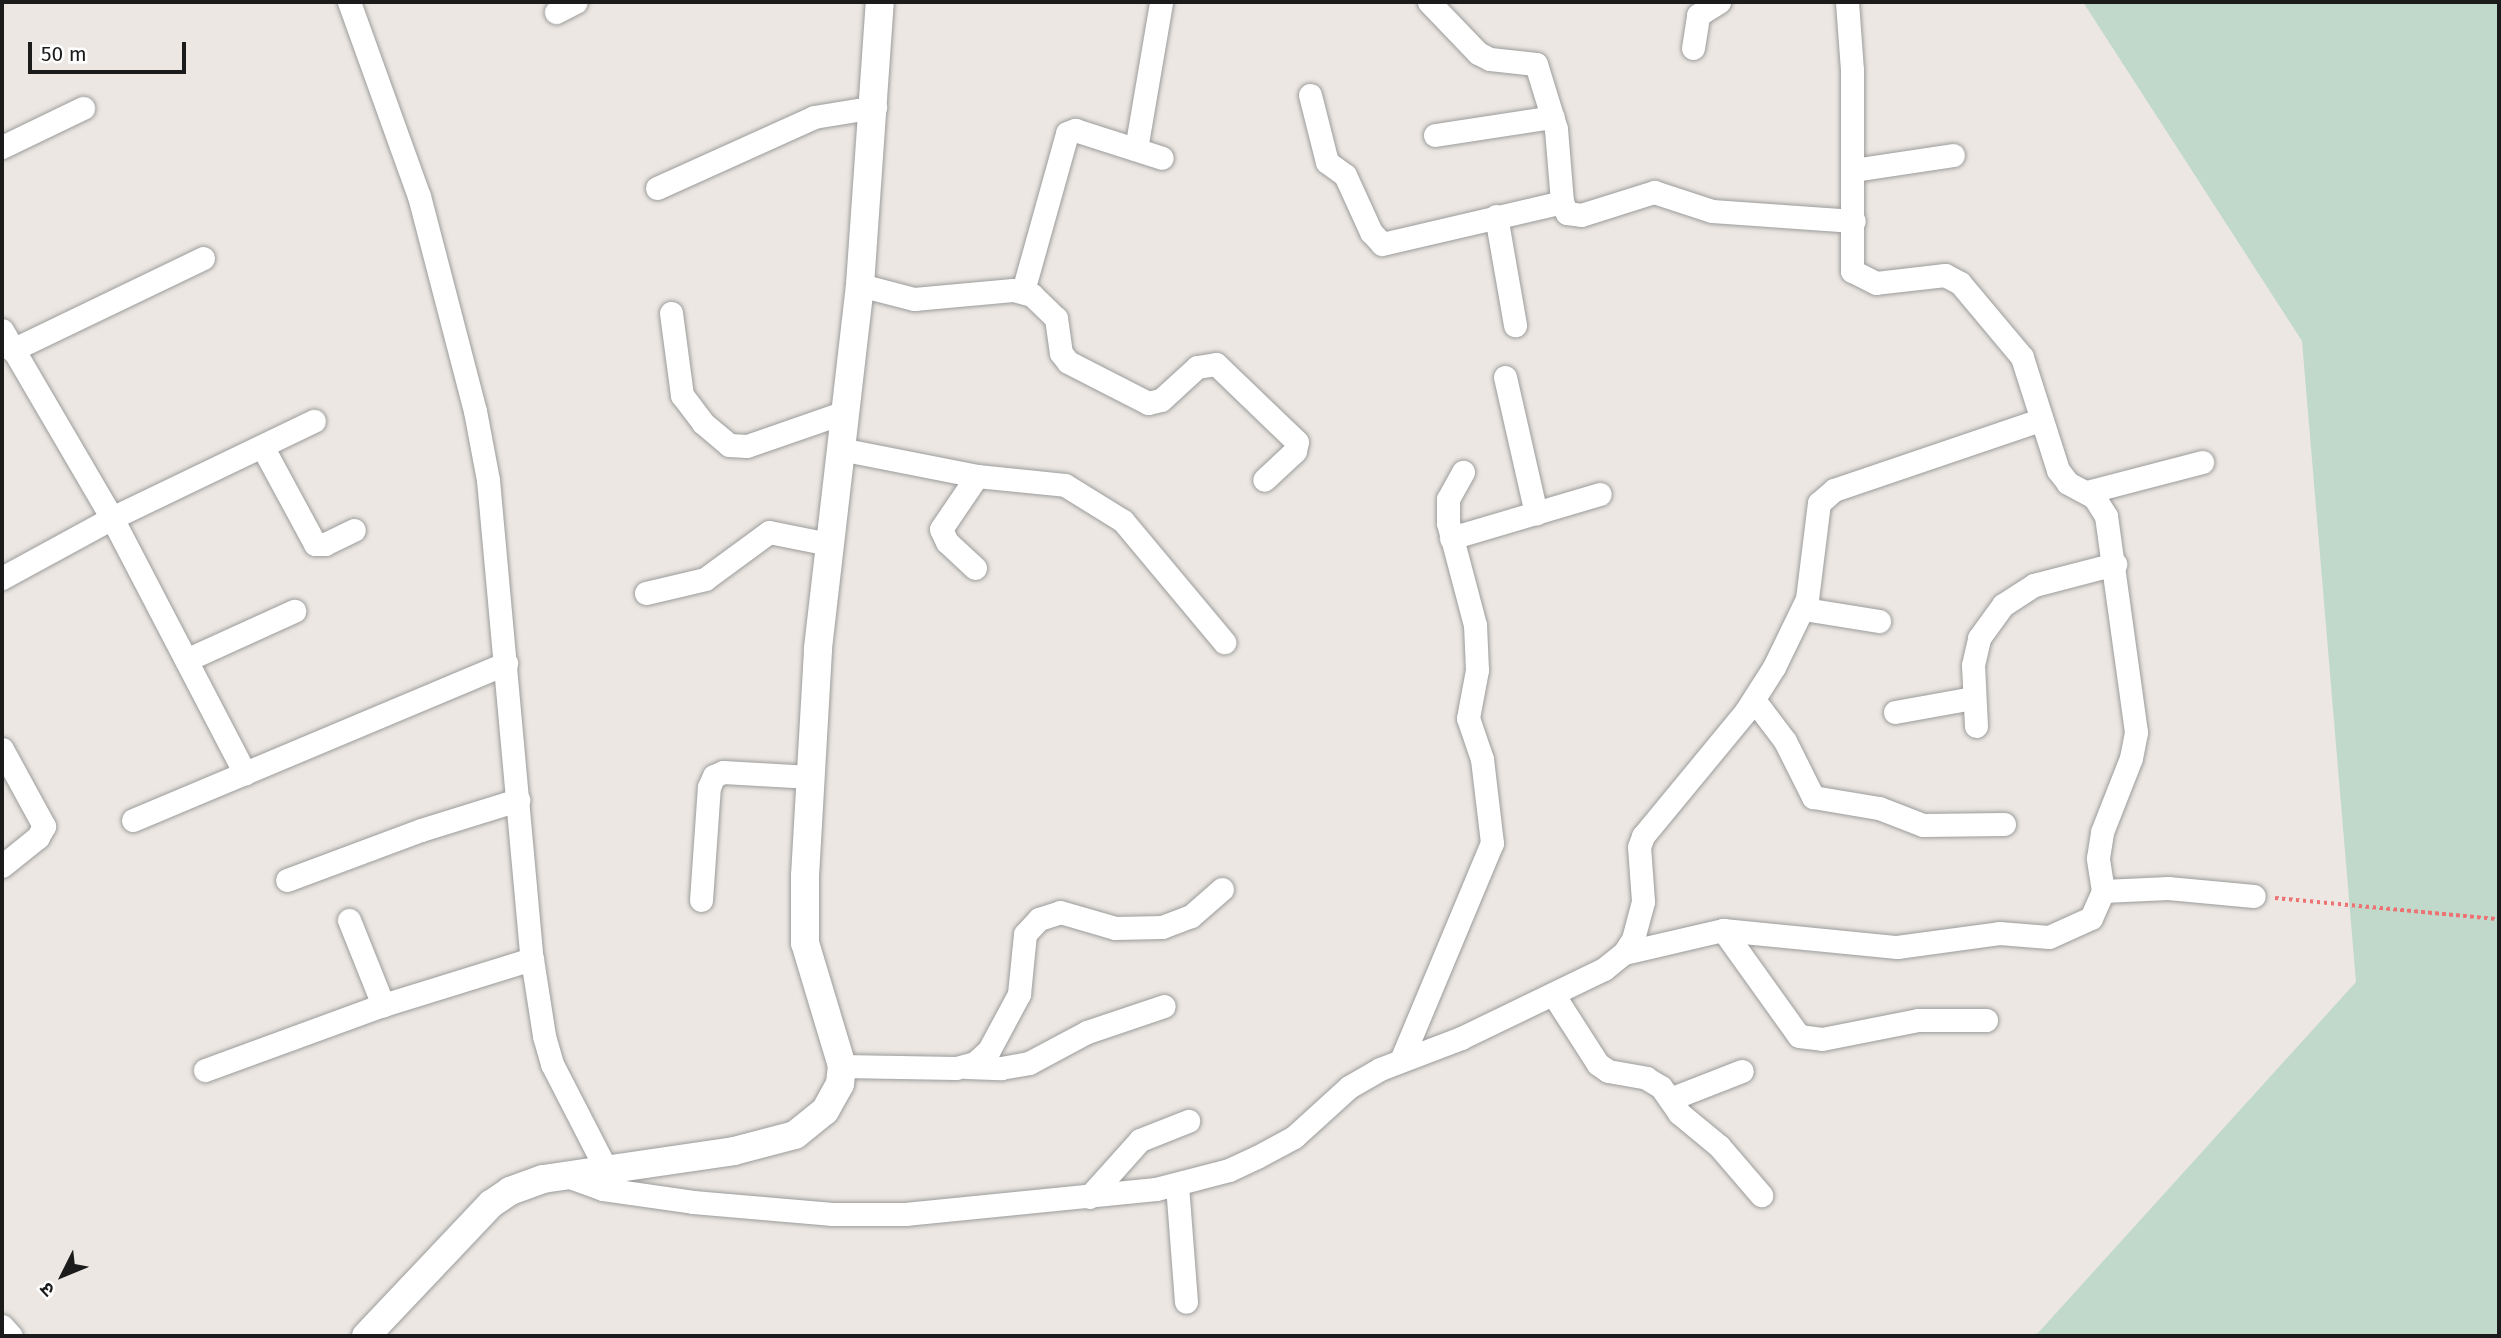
<!DOCTYPE html>
<meta charset="utf-8">
<style>
body{margin:0}
#map{position:relative;width:2501px;height:1338px;overflow:hidden;background:#ece7e2;font-family:"Fira Sans","Noto Sans Devanagari",sans-serif}
div>[style]{position:absolute}
.wetland>*{inset:0;background:#c0d9ca}
.path>*{height:3.5px;margin-top:-1.75px;transform-origin:0;background:repeating-linear-gradient(90deg,#ec7274 0 3.5px,transparent 0 7px)}
.roads{filter:drop-shadow(0 0 2px #9c9c9c) drop-shadow(0 0 2px #9c9c9c)}
.minor>*{height:23px;margin:-11.5px;padding:0 11.5px;transform-origin:11.5px;border-radius:11.5px;background:#fff}
.tertiary>*{height:28px;margin:-14px;padding:0 14px;transform-origin:14px;border-radius:14px;background:#fff}
span{translate:-50% -50%;white-space:nowrap;text-align:center;line-height:1.15;-webkit-text-stroke:5px #fff;paint-order:stroke}
.frame{position:absolute;inset:0;border:4px solid #1b1b1b;pointer-events:none}
.north{position:absolute;left:28px;top:1240px;width:70px;height:70px;-webkit-text-stroke:5px #fff;paint-order:stroke;rotate:227deg;font-size:19px;font-weight:700;line-height:28px;text-align:center;color:#1b1b1b}
.north::after{content:'';display:block;margin:auto;width:24px;height:32px;background:#1b1b1b;clip-path:polygon(50% 0,100% 100%,50% 72%,0 100%)}
.scale{position:absolute;left:28px;top:42px;width:158px;height:32px;box-sizing:border-box;border:4px solid #1b1b1b;border-top:0;padding-left:9px;font-size:21px;line-height:24px;white-space:nowrap;color:#1b1b1b;-webkit-text-stroke:5px #fff;paint-order:stroke}
</style>
<div id="map">
<div class="wetland">
<div style="clip-path:polygon(2083px 2px,2499px 2px,2499px 1336px,2029px 1336px,2038px 1333px,2356px 982px,2302px 341px)"></div>
</div>
<div class="path">
<div style="left:2275px;top:898px;width:225px;rotate:5.4deg"></div>
</div>
<div class="roads">
<div class="minor">
<div style="left:349px;top:2px;width:206px;rotate:70.2deg"></div>
<div style="left:419px;top:196px;width:222px;rotate:75.4deg"></div>
<div style="left:475px;top:411px;width:70px;rotate:79.3deg"></div>
<div style="left:488px;top:480px;width:481px;rotate:84.8deg"></div>
<div style="left:532px;top:959px;width:78px;rotate:81.1deg"></div>
<div style="left:544px;top:1036px;width:29px;rotate:74deg"></div>
<div style="left:552px;top:1064px;width:118px;rotate:62.8deg"></div>
<div style="left:1429px;top:2px;width:71px;rotate:46.1deg"></div>
<div style="left:1478px;top:53px;width:13px;rotate:27deg"></div>
<div style="left:1490px;top:59px;width:46px;rotate:6.2deg"></div>
<div style="left:1536px;top:64px;width:68px;rotate:72.9deg"></div>
<div style="left:1556px;top:129px;width:73px;rotate:85.3deg"></div>
<div style="left:1562px;top:202px;width:12px;rotate:66deg"></div>
<div style="left:1567px;top:213px;width:14px;rotate:8deg"></div>
<div style="left:1581px;top:215px;width:77px;rotate:-17.5deg"></div>
<div style="left:1654px;top:192px;width:61px;rotate:18.1deg"></div>
<div style="left:1712px;top:211px;width:142px;rotate:4deg"></div>
<div style="left:556px;top:12px;width:22px;rotate:-27deg"></div>
<div style="left:1693px;top:48px;width:33px;rotate:-81deg"></div>
<div style="left:1698px;top:15px;width:25px;rotate:-32deg"></div>
<div style="left:1310px;top:95px;width:69px;rotate:75.8deg"></div>
<div style="left:1327px;top:162px;width:22px;rotate:36deg"></div>
<div style="left:1345px;top:175px;width:63px;rotate:65.5deg"></div>
<div style="left:1371px;top:232px;width:16px;rotate:47deg"></div>
<div style="left:1382px;top:244px;width:185px;rotate:-13.1deg"></div>
<div style="left:1435px;top:135px;width:119px;rotate:-8.7deg"></div>
<div style="left:2px;top:147px;width:90px;rotate:-25.7deg"></div>
<div style="left:1136px;top:149px;width:149px;rotate:-80.3deg"></div>
<div style="left:1854px;top:170px;width:100px;rotate:-8.6deg"></div>
<div style="left:657px;top:188px;width:172px;rotate:-24.3deg"></div>
<div style="left:814px;top:117px;width:62px;rotate:-9.3deg"></div>
<div style="left:1496px;top:216px;width:111px;rotate:80.1deg"></div>
<div style="left:860px;top:285px;width:56px;rotate:14.5deg"></div>
<div style="left:914px;top:299px;width:99px;rotate:-5.2deg"></div>
<div style="left:1013px;top:290px;width:20px;rotate:15deg"></div>
<div style="left:1032px;top:295px;width:33px;rotate:44deg"></div>
<div style="left:1056px;top:318px;width:35px;rotate:82deg"></div>
<div style="left:1061px;top:353px;width:11px;rotate:52deg"></div>
<div style="left:1068px;top:362px;width:90px;rotate:27.1deg"></div>
<div style="left:1148px;top:403px;width:13px;rotate:-13deg"></div>
<div style="left:1161px;top:400px;width:49px;rotate:-42.5deg"></div>
<div style="left:1197px;top:367px;width:19px;rotate:-9deg"></div>
<div style="left:1216px;top:364px;width:112px;rotate:43.9deg"></div>
<div style="left:1297px;top:442px;width:9px;rotate:103deg"></div>
<div style="left:1295px;top:451px;width:42px;rotate:136.9deg"></div>
<div style="left:1023px;top:291px;width:164px;rotate:-74.4deg"></div>
<div style="left:1067px;top:133px;width:9px;rotate:-21deg"></div>
<div style="left:1075px;top:130px;width:91px;rotate:17.8deg"></div>
<div style="left:671px;top:313px;width:83px;rotate:82.4deg"></div>
<div style="left:682px;top:395px;width:35px;rotate:53deg"></div>
<div style="left:703px;top:423px;width:34px;rotate:40deg"></div>
<div style="left:729px;top:445px;width:18px;rotate:3deg"></div>
<div style="left:747px;top:446px;width:104px;rotate:-19.1deg"></div>
<div style="left:2px;top:330px;width:218px;rotate:59.7deg"></div>
<div style="left:112px;top:518px;width:288px;rotate:62.5deg"></div>
<div style="left:12px;top:350px;width:212px;rotate:-25.7deg"></div>
<div style="left:1505px;top:377px;width:140px;rotate:77.2deg"></div>
<div style="left:262px;top:446px;width:111px;rotate:61.6deg"></div>
<div style="left:315px;top:544px;width:10px"></div>
<div style="left:325px;top:544px;width:32px;rotate:-26deg"></div>
<div style="left:840px;top:449px;width:140px;rotate:11.1deg"></div>
<div style="left:977px;top:476px;width:88px;rotate:5.8deg"></div>
<div style="left:1065px;top:485px;width:68px;rotate:31.8deg"></div>
<div style="left:1123px;top:521px;width:158px;rotate:50.1deg"></div>
<div style="left:2087px;top:492px;width:119px;rotate:-14.6deg"></div>
<div style="left:1451px;top:538px;width:155px;rotate:-16.5deg"></div>
<div style="left:975px;top:568px;width:38px;rotate:-137deg"></div>
<div style="left:947px;top:542px;width:14px;rotate:-115deg"></div>
<div style="left:941px;top:529px;width:64px;rotate:-55.8deg"></div>
<div style="left:2px;top:578px;width:125px;rotate:-28.6deg"></div>
<div style="left:112px;top:518px;width:224px;rotate:-25.7deg"></div>
<div style="left:646px;top:593px;width:61px;rotate:-13.3deg"></div>
<div style="left:705px;top:579px;width:79px;rotate:-36.3deg"></div>
<div style="left:769px;top:532px;width:61px;rotate:11.3deg"></div>
<div style="left:1804px;top:609px;width:76px;rotate:9.1deg"></div>
<div style="left:186px;top:660px;width:119px;rotate:-24.4deg"></div>
<div style="left:1754px;top:700px;width:51px;rotate:52.9deg"></div>
<div style="left:1785px;top:741px;width:63px;rotate:63.4deg"></div>
<div style="left:1813px;top:797px;width:67px;rotate:9.5deg"></div>
<div style="left:1879px;top:808px;width:47px;rotate:21.1deg"></div>
<div style="left:1923px;top:825px;width:81px;rotate:-0.7deg"></div>
<div style="left:1895px;top:712px;width:79px;rotate:-10.2deg"></div>
<div style="left:1976px;top:726px;width:61px;rotate:-92.8deg"></div>
<div style="left:1973px;top:665px;width:28px;rotate:-77deg"></div>
<div style="left:1979px;top:638px;width:41px;rotate:-54deg"></div>
<div style="left:2003px;top:605px;width:37px;rotate:-33deg"></div>
<div style="left:2034px;top:585px;width:84px;rotate:-14.5deg"></div>
<div style="left:2px;top:749px;width:88px;rotate:61.4deg"></div>
<div style="left:44px;top:826px;width:13px;rotate:119deg"></div>
<div style="left:38px;top:837px;width:46px;rotate:141.1deg"></div>
<div style="left:133px;top:820px;width:405px;rotate:-22.8deg"></div>
<div style="left:287px;top:880px;width:143px;rotate:-20.5deg"></div>
<div style="left:421px;top:830px;width:102px;rotate:-17.2deg"></div>
<div style="left:2103px;top:891px;width:65px;rotate:-2.6deg"></div>
<div style="left:2168px;top:888px;width:86px;rotate:5.3deg"></div>
<div style="left:701px;top:900px;width:113px;rotate:-86deg"></div>
<div style="left:709px;top:787px;width:12px;rotate:-66deg"></div>
<div style="left:714px;top:776px;width:10px;rotate:-24deg"></div>
<div style="left:723px;top:772px;width:88px;rotate:3.3deg"></div>
<div style="left:349px;top:920px;width:92px;rotate:68.2deg"></div>
<div style="left:1723px;top:930px;width:130px;rotate:54.4deg"></div>
<div style="left:1799px;top:1036px;width:23px;rotate:7deg"></div>
<div style="left:1822px;top:1039px;width:98px;rotate:-11.2deg"></div>
<div style="left:1918px;top:1020px;width:68px"></div>
<div style="left:1624px;top:953px;width:102px;rotate:-13.1deg"></div>
<div style="left:1723px;top:930px;width:175px;rotate:5.6deg"></div>
<div style="left:1897px;top:947px;width:103px;rotate:-7.8deg"></div>
<div style="left:1999px;top:933px;width:50px;rotate:4.6deg"></div>
<div style="left:2049px;top:937px;width:46px;rotate:-24.3deg"></div>
<div style="left:2091px;top:918px;width:30px;rotate:-66deg"></div>
<div style="left:2103px;top:891px;width:33px;rotate:-99deg"></div>
<div style="left:2098px;top:858px;width:26px;rotate:-81deg"></div>
<div style="left:2102px;top:832px;width:79px;rotate:-68.6deg"></div>
<div style="left:2131px;top:758px;width:26px;rotate:-79deg"></div>
<div style="left:2136px;top:732px;width:218px;rotate:-97.9deg"></div>
<div style="left:2106px;top:516px;width:22px;rotate:-122deg"></div>
<div style="left:2094px;top:497px;width:30px;rotate:-152deg"></div>
<div style="left:2068px;top:483px;width:16px;rotate:-128deg"></div>
<div style="left:2058px;top:470px;width:119px;rotate:-107.7deg"></div>
<div style="left:2022px;top:357px;width:97px;rotate:-130deg"></div>
<div style="left:1960px;top:283px;width:17px;rotate:-152deg"></div>
<div style="left:1945px;top:275px;width:69px;rotate:173.4deg"></div>
<div style="left:1876px;top:283px;width:27px;rotate:-153deg"></div>
<div style="left:1852px;top:271px;width:201px;rotate:-90deg"></div>
<div style="left:1852px;top:70px;width:68px;rotate:-94.2deg"></div>
<div style="left:1553px;top:994px;width:83px;rotate:57.3deg"></div>
<div style="left:1598px;top:1064px;width:12px;rotate:35deg"></div>
<div style="left:1608px;top:1071px;width:39px;rotate:10deg"></div>
<div style="left:1646px;top:1078px;width:17px;rotate:31deg"></div>
<div style="left:1661px;top:1087px;width:32px;rotate:55deg"></div>
<div style="left:1679px;top:1113px;width:52px;rotate:39.5deg"></div>
<div style="left:1719px;top:1146px;width:65px;rotate:49.4deg"></div>
<div style="left:1402px;top:1058px;width:233px;rotate:-67.3deg"></div>
<div style="left:1492px;top:843px;width:85px;rotate:-96.8deg"></div>
<div style="left:1482px;top:759px;width:43px;rotate:-108.9deg"></div>
<div style="left:1468px;top:718px;width:49px;rotate:-79.4deg"></div>
<div style="left:1477px;top:670px;width:45px;rotate:-92.5deg"></div>
<div style="left:1475px;top:625px;width:106px;rotate:-104.8deg"></div>
<div style="left:1448px;top:523px;width:24px;rotate:-90deg"></div>
<div style="left:1448px;top:499px;width:31px;rotate:-61deg"></div>
<div style="left:842px;top:1066px;width:114px;rotate:1deg"></div>
<div style="left:956px;top:1068px;width:20px;rotate:-15deg"></div>
<div style="left:975px;top:1063px;width:19px;rotate:-43deg"></div>
<div style="left:989px;top:1050px;width:64px;rotate:-61.8deg"></div>
<div style="left:1019px;top:994px;width:60px;rotate:-84.3deg"></div>
<div style="left:1025px;top:934px;width:21px;rotate:-47deg"></div>
<div style="left:1039px;top:919px;width:22px;rotate:-18deg"></div>
<div style="left:1060px;top:912px;width:57px;rotate:16.2deg"></div>
<div style="left:1115px;top:928px;width:47px;rotate:-1.2deg"></div>
<div style="left:1162px;top:927px;width:31px;rotate:-21deg"></div>
<div style="left:1191px;top:916px;width:41px;rotate:-41.1deg"></div>
<div style="left:966px;top:1067px;width:35px;rotate:2deg"></div>
<div style="left:1001px;top:1068px;width:28px;rotate:-10deg"></div>
<div style="left:1029px;top:1063px;width:66px;rotate:-28.1deg"></div>
<div style="left:1087px;top:1032px;width:81px;rotate:-18.7deg"></div>
<div style="left:205px;top:1070px;width:189px;rotate:-20.1deg"></div>
<div style="left:383px;top:1005px;width:156px;rotate:-17.2deg"></div>
<div style="left:1670px;top:1099px;width:77px;rotate:-21.3deg"></div>
<div style="left:567px;top:1176px;width:38px;rotate:20deg"></div>
<div style="left:603px;top:1189px;width:91px;rotate:8.2deg"></div>
<div style="left:693px;top:1202px;width:140px;rotate:4.9deg"></div>
<div style="left:832px;top:1214px;width:73px"></div>
<div style="left:905px;top:1214px;width:252px;rotate:-5.7deg"></div>
<div style="left:1156px;top:1189px;width:75px;rotate:-14.6deg"></div>
<div style="left:1229px;top:1170px;width:31px;rotate:-25deg"></div>
<div style="left:1257px;top:1157px;width:42px;rotate:-28.4deg"></div>
<div style="left:1294px;top:1137px;width:74px;rotate:-42.3deg"></div>
<div style="left:1349px;top:1087px;width:36px;rotate:-30deg"></div>
<div style="left:1380px;top:1069px;width:87px;rotate:-20.9deg"></div>
<div style="left:1461px;top:1038px;width:159px;rotate:-25.8deg"></div>
<div style="left:1604px;top:969px;width:26px;rotate:-39deg"></div>
<div style="left:1624px;top:953px;width:17px;rotate:-57deg"></div>
<div style="left:1633px;top:939px;width:39px;rotate:-75deg"></div>
<div style="left:1643px;top:901px;width:54px;rotate:-94.2deg"></div>
<div style="left:1639px;top:847px;width:12px;rotate:-70deg"></div>
<div style="left:1643px;top:836px;width:162px;rotate:-50.5deg"></div>
<div style="left:1746px;top:711px;width:52px;rotate:-57.5deg"></div>
<div style="left:1774px;top:667px;width:76px;rotate:-64.1deg"></div>
<div style="left:1807px;top:599px;width:97px;rotate:-82.9deg"></div>
<div style="left:1819px;top:503px;width:20px;rotate:-41deg"></div>
<div style="left:1834px;top:490px;width:218px;rotate:-18.8deg"></div>
<div style="left:1177px;top:1185px;width:117px;rotate:85.6deg"></div>
<div style="left:1089px;top:1197px;width:76px;rotate:-48.2deg"></div>
<div style="left:1140px;top:1140px;width:52px;rotate:-21.6deg"></div>
<div style="left:2px;top:1326px;width:13px;rotate:48deg"></div>
</div>
<div class="tertiary">
<div style="left:366px;top:1336px;width:182px;rotate:-46.6deg"></div>
<div style="left:491px;top:1204px;width:23px;rotate:-34deg"></div>
<div style="left:510px;top:1191px;width:35px;rotate:-20deg"></div>
<div style="left:543px;top:1179px;width:193px;rotate:-8.3deg"></div>
<div style="left:734px;top:1151px;width:63px;rotate:-14.7deg"></div>
<div style="left:795px;top:1135px;width:38px;rotate:-39deg"></div>
<div style="left:825px;top:1111px;width:31px;rotate:-61deg"></div>
<div style="left:840px;top:1084px;width:18px;rotate:-84deg"></div>
<div style="left:842px;top:1066px;width:128px;rotate:-106.7deg"></div>
<div style="left:805px;top:943px;width:67px;rotate:-90deg"></div>
<div style="left:805px;top:876px;width:228px;rotate:-86.7deg"></div>
<div style="left:818px;top:648px;width:365px;rotate:-83.4deg"></div>
<div style="left:860px;top:285px;width:284px;rotate:-86deg"></div>
</div>
</div>
<div class="frame"></div>
<div class="north">उ</div>
<div class="scale">50 m</div>
</div>
